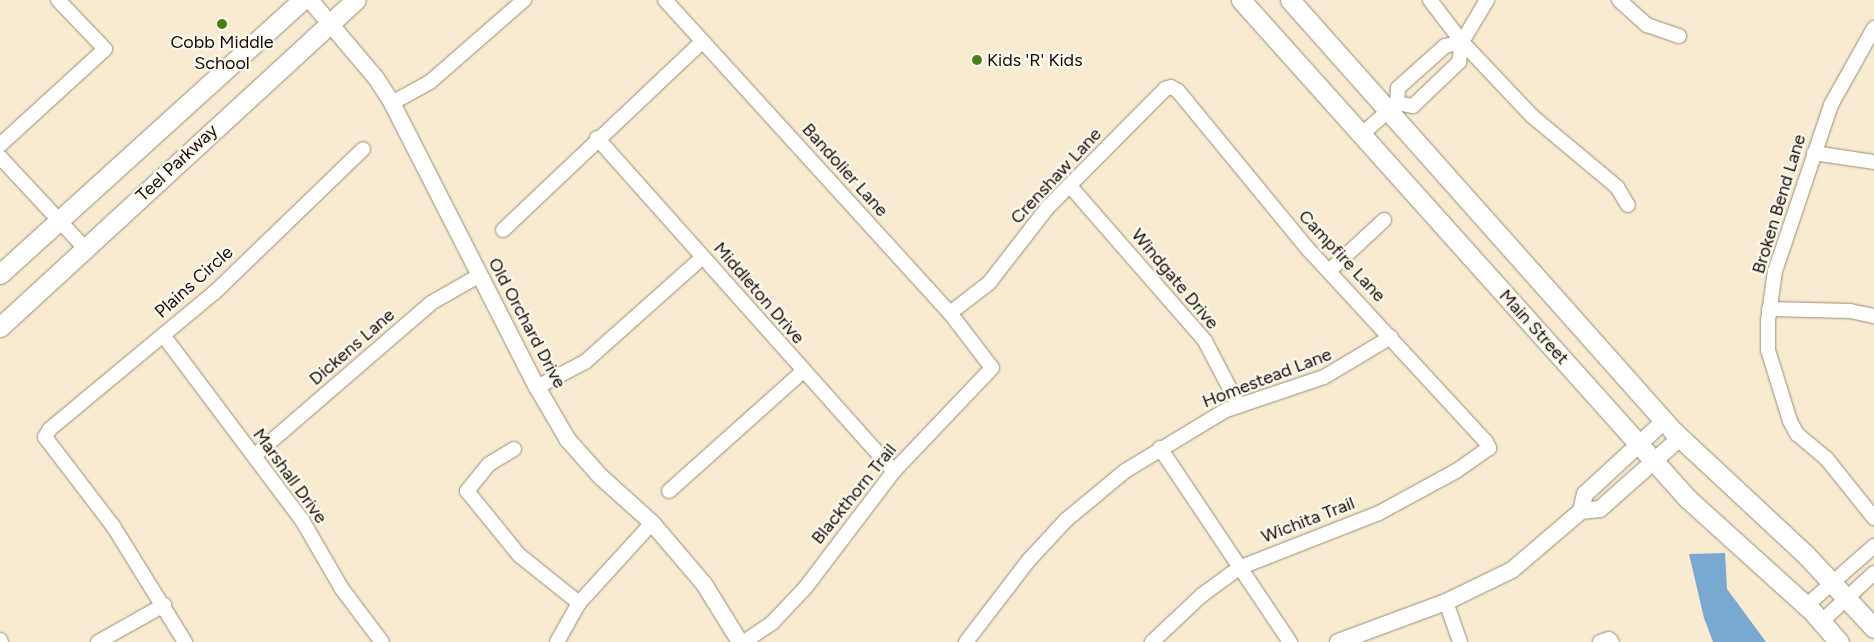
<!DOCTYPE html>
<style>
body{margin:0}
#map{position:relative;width:1874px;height:642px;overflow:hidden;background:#f8ebd1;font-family:Figtree,sans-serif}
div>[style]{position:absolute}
.water>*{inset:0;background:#79a9d0}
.roads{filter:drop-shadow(0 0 1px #998d76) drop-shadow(0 0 1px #998d76)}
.minor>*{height:14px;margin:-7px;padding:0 7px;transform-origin:7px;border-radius:7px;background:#fff}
.tertiary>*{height:16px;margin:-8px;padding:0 8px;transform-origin:8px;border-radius:8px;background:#fff}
.secondary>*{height:19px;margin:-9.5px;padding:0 9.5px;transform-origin:9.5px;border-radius:9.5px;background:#fff}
.dots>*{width:14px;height:14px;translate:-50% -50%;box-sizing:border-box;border:2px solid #fef9ef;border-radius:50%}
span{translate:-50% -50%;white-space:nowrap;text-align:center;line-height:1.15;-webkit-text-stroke:4.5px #fef9ef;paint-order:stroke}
.poi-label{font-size:18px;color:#110c05}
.left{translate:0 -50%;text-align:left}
.street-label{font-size:18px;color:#110c05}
</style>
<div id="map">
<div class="water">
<div style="clip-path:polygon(1725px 553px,1727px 589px,1766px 642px,1713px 642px,1704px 618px,1689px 554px)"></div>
</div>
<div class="roads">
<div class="minor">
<div style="left:665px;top:0;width:423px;rotate:47.7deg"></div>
<div style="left:950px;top:313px;width:69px;rotate:52.6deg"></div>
<div style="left:992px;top:368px;width:142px;rotate:133.6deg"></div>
<div style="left:894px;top:471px;width:146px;rotate:127.2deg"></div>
<div style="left:806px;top:587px;width:50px;rotate:133.4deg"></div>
<div style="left:772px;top:623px;width:34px;rotate:146deg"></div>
<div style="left:1430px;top:0;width:53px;rotate:52.7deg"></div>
<div style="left:1462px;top:42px;width:102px;rotate:46.6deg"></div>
<div style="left:1532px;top:116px;width:111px;rotate:39.9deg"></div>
<div style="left:1617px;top:187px;width:21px;rotate:59deg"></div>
<div style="left:1619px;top:0;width:38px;rotate:42deg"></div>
<div style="left:1647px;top:25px;width:34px;rotate:19deg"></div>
<div style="left:1874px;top:28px;width:88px;rotate:119.2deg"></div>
<div style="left:1831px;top:105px;width:175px;rotate:108.6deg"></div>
<div style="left:1775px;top:271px;width:50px;rotate:98deg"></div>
<div style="left:1768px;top:321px;width:29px;rotate:90deg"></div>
<div style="left:1768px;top:350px;width:74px;rotate:72.8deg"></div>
<div style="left:1790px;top:421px;width:15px;rotate:62deg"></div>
<div style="left:1797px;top:434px;width:38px;rotate:40deg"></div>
<div style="left:1826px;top:458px;width:77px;rotate:51.3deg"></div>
<div style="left:392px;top:103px;width:43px;rotate:-28.9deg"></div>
<div style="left:430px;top:82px;width:125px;rotate:-41.1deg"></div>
<div style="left:1397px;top:103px;width:16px;rotate:11deg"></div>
<div style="left:1413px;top:106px;width:64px;rotate:-43.7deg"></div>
<div style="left:1459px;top:62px;width:20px;rotate:-81deg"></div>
<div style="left:1462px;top:42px;width:49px;rotate:-59.2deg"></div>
<div style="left:1361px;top:135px;width:48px;rotate:-41.6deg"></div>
<div style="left:1397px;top:103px;width:15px;rotate:-86deg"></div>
<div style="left:1398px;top:88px;width:63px;rotate:-41.8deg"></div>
<div style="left:1445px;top:46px;width:17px;rotate:-13deg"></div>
<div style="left:597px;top:138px;width:446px;rotate:48.3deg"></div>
<div style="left:0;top:145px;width:142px;rotate:-42.4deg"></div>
<div style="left:105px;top:49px;width:68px;rotate:-133.8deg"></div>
<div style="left:1814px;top:153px;width:61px;rotate:8.5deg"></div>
<div style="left:0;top:157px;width:125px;rotate:47deg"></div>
<div style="left:1070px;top:186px;width:206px;rotate:48.9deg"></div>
<div style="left:1205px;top:341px;width:73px;rotate:62.4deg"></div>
<div style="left:503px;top:230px;width:274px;rotate:-43.4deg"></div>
<div style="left:1329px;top:271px;width:75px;rotate:-42.8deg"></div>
<div style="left:1769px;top:309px;width:81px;rotate:1.4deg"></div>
<div style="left:1850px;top:311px;width:25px;rotate:12deg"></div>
<div style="left:950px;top:313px;width:49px;rotate:-37.6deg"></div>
<div style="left:989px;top:283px;width:96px;rotate:-52.2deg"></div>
<div style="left:1048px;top:207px;width:166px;rotate:-45.2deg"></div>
<div style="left:1165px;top:89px;width:6px;rotate:-18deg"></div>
<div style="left:1171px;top:87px;width:8px;rotate:30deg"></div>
<div style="left:1178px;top:91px;width:205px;rotate:50.6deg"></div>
<div style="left:1308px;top:249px;width:263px;rotate:47.3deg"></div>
<div style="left:1486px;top:442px;width:7px;rotate:63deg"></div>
<div style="left:1489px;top:448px;width:40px;rotate:145.1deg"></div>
<div style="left:1456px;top:471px;width:88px;rotate:151.4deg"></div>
<div style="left:1379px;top:513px;width:150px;rotate:158.6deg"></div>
<div style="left:1239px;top:568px;width:46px;rotate:143.9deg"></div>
<div style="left:1202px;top:595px;width:69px;rotate:136.8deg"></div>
<div style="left:163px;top:335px;width:231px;rotate:53.1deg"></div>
<div style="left:302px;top:520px;width:80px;rotate:59.9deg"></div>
<div style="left:342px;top:589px;width:66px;rotate:53deg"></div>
<div style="left:537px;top:387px;width:54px;rotate:-27.5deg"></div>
<div style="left:585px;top:362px;width:158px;rotate:-41.7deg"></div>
<div style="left:1160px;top:448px;width:234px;rotate:56.2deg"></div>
<div style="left:514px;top:449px;width:29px;rotate:149deg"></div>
<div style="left:489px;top:464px;width:35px;rotate:129deg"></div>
<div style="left:467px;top:491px;width:82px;rotate:50.9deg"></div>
<div style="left:519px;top:555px;width:77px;rotate:38.7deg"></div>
<div style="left:254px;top:456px;width:234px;rotate:-40.8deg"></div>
<div style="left:431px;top:303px;width:56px;rotate:-29.7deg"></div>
<div style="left:669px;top:491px;width:180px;rotate:-41.8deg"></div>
<div style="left:1446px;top:602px;width:42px;rotate:70.7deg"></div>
<div style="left:1806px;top:606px;width:91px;rotate:-41.4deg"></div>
<div style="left:1821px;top:622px;width:72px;rotate:-42.8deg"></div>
<div style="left:0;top:640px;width:2px;rotate:63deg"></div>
<div style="left:98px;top:642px;width:76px;rotate:-29.3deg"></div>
<div style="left:185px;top:642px;width:137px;rotate:-121.8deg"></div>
<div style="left:113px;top:526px;width:112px;rotate:-127.4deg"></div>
<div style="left:45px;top:437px;width:9px;rotate:-58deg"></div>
<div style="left:50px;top:429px;width:213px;rotate:-39.7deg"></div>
<div style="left:214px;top:293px;width:207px;rotate:-44deg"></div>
<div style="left:557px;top:642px;width:45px;rotate:-60.6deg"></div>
<div style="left:579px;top:603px;width:108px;rotate:-47.6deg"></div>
<div style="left:966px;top:642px;width:103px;rotate:-52.5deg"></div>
<div style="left:1029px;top:560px;width:54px;rotate:-47.2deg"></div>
<div style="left:1066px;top:520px;width:77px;rotate:-39.7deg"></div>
<div style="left:1125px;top:471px;width:118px;rotate:-31.1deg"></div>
<div style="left:1226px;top:410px;width:103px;rotate:-18.6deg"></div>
<div style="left:1324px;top:377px;width:78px;rotate:-30.8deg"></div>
<div style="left:1600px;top:642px;width:9px;rotate:-18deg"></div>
<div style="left:1609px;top:639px;width:4px;rotate:45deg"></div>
</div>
<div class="tertiary">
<div style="left:310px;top:0;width:102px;rotate:49.8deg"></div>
<div style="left:376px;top:78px;width:30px;rotate:57deg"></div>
<div style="left:392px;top:103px;width:319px;rotate:63deg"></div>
<div style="left:537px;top:387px;width:61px;rotate:59.7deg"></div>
<div style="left:568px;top:440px;width:50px;rotate:48.3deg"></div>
<div style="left:601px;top:477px;width:69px;rotate:42deg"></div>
<div style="left:652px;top:523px;width:80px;rotate:49.6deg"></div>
<div style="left:704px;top:584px;width:68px;rotate:58.2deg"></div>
<div style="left:1581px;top:511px;width:17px;rotate:-77deg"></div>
<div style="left:1585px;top:494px;width:108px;rotate:-42.7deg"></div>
<div style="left:1338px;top:642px;width:115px;rotate:-20.3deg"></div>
<div style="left:1446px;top:602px;width:73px;rotate:-25.9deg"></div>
<div style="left:1512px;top:570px;width:91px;rotate:-40.5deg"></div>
<div style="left:1581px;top:511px;width:19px;rotate:-6deg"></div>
<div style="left:1600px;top:509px;width:107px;rotate:-41.6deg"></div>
</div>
<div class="secondary">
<div style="left:1241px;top:0;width:670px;rotate:48.15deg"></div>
<div style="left:1688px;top:499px;width:167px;rotate:42.1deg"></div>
<div style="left:1812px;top:611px;width:41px;rotate:48.9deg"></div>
<div style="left:1290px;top:0;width:577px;rotate:48.37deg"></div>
<div style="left:1673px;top:431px;width:183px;rotate:43deg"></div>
<div style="left:1807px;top:556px;width:98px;rotate:47.1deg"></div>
<div style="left:0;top:274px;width:408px;rotate:-42.2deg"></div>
<div style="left:0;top:327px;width:483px;rotate:-42.6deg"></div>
</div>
</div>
<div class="dots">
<div style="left:222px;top:24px;background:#487f16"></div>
<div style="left:977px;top:60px;background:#487f16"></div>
</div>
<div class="poi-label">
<span style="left:222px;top:53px">Cobb Middle<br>School</span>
<span class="left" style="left:987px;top:60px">Kids 'R' Kids</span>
</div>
<div class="street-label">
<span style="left:177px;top:163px;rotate:-43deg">Teel Parkway</span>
<span style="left:845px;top:170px;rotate:48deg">Bandolier Lane</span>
<span style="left:1056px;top:176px;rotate:-47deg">Crenshaw Lane</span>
<span style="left:1779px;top:204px;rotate:-73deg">Broken Bend Lane</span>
<span style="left:1342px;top:256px;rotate:47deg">Campfire Lane</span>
<span style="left:1175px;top:279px;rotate:50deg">Windgate Drive</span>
<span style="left:194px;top:282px;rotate:-42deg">Plains Circle</span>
<span style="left:759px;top:293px;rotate:49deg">Middleton Drive</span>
<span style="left:527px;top:323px;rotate:62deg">Old Orchard Drive</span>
<span style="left:1534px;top:327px;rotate:48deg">Main Street</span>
<span style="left:352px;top:347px;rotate:-41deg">Dickens Lane</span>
<span style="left:1267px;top:378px;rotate:-21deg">Homestead Lane</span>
<span style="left:290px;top:476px;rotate:54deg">Marshall Drive</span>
<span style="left:854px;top:494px;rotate:-51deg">Blackthorn Trail</span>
<span style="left:1308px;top:520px;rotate:-21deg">Wichita Trail</span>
</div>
</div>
